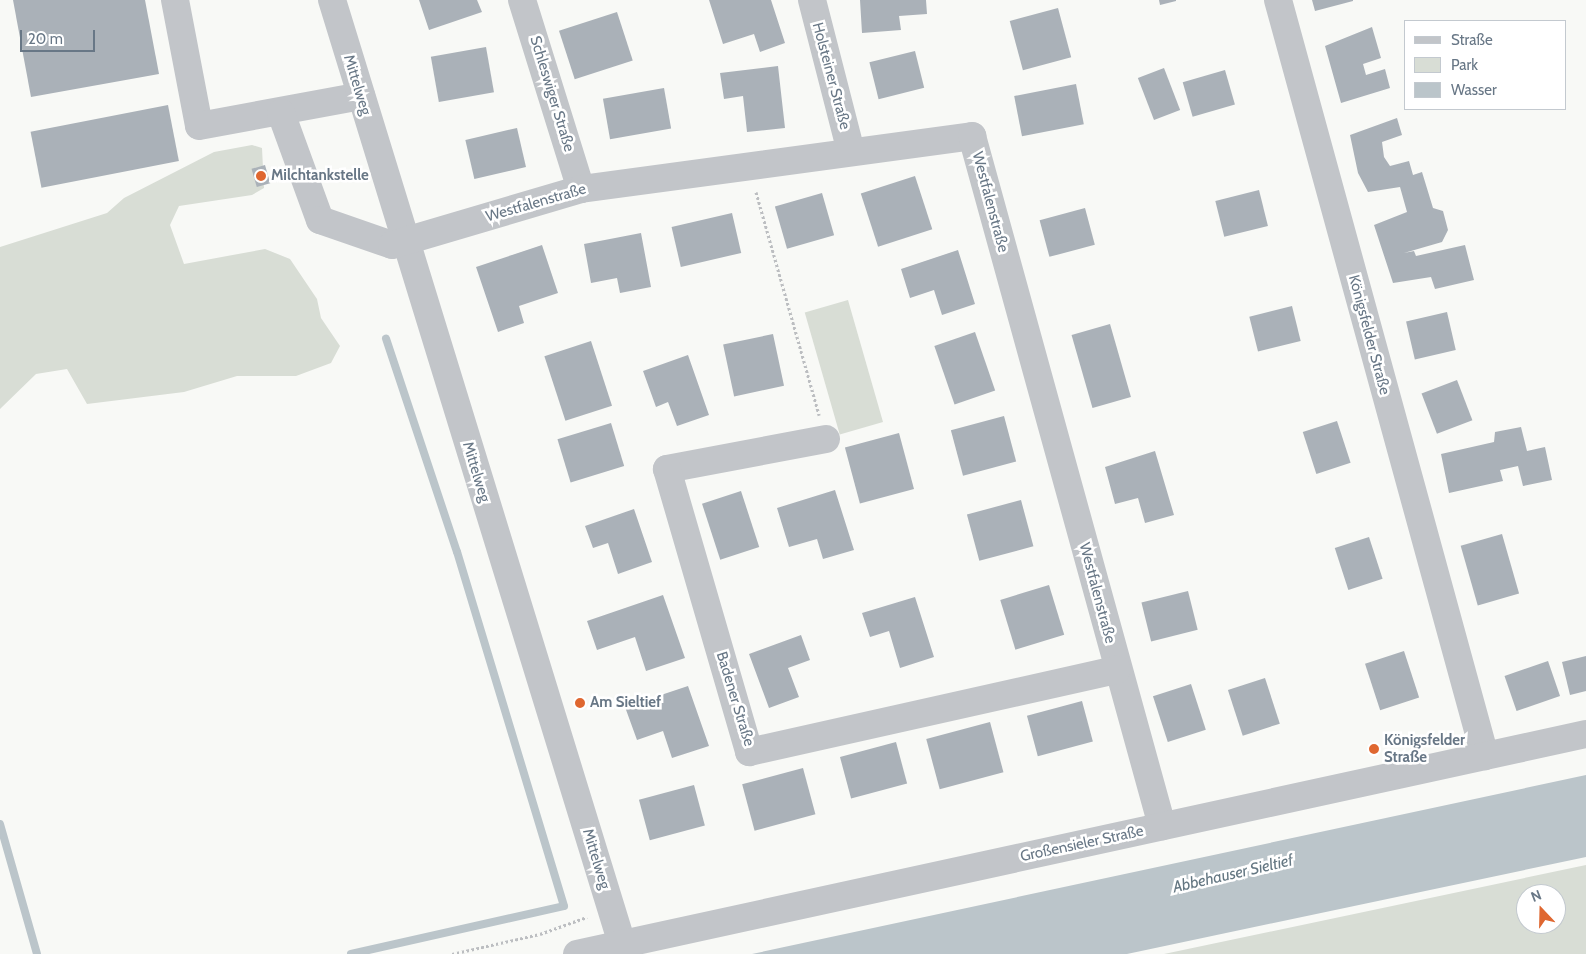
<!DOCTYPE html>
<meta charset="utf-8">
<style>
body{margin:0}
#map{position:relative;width:1586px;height:954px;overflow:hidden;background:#f8f9f6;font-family:Cabin,sans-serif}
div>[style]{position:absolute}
.green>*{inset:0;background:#d8ddd5;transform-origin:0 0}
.water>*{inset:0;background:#bbc5ca}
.stream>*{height:8px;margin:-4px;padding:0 4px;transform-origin:4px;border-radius:4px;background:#bbc5ca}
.building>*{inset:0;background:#aab1b8;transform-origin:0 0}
.path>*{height:3px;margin-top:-1.5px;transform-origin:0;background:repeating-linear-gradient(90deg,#bcbec1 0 2.5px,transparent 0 5px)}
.minor>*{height:28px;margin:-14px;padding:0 14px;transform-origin:14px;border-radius:14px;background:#c2c5c9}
.dots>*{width:14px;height:14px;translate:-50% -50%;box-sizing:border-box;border:2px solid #fff;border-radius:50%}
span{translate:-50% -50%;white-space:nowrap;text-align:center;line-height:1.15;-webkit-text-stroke:5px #fff;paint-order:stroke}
.street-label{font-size:15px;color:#687786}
.poi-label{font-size:15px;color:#687786;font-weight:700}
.left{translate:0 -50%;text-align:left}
.water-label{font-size:16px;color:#647782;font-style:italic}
.legend{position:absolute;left:1404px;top:20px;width:162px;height:90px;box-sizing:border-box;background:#fff;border:1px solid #c3c9cf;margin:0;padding:6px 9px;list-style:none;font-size:15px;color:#687786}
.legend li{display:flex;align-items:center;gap:10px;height:25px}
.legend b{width:25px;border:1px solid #c3c9cf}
.north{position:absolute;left:1516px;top:884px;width:50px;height:50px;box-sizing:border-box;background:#fff;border:1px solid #c3c9cf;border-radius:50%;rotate:339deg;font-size:14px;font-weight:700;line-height:20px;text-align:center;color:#687786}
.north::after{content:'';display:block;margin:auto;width:18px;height:22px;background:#df6730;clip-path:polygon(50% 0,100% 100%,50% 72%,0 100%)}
.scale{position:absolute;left:20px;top:30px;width:75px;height:22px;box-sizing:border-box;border:2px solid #687786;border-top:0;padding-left:6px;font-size:15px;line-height:18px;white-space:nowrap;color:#687786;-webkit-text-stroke:4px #fff;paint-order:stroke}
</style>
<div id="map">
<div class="green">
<div style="clip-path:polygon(252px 145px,262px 148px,264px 188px,252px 195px,179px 206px,170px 225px,184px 264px,265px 249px,290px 259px,317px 299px,321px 318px,340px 346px,331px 363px,296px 376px,237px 376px,184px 392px,87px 404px,67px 369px,36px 374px,0 409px,0 247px,107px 213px,124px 198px,214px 152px)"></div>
<div style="left:848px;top:300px;width:127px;height:45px;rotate:74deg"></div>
<div style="clip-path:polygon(evenodd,1586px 865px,1586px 954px,1164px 954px,1586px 865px,1526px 894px,1556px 894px,1556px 924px,1526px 924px,1526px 894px)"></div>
</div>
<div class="water">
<div style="clip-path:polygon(1586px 775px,1586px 857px,1127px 954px,752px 954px)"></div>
</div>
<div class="stream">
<div style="left:0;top:824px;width:135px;rotate:74.1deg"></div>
<div style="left:351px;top:954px;width:218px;rotate:-12.7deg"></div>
<div style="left:564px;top:906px;width:370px;rotate:-106.8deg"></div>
<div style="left:457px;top:552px;width:225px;rotate:-108.4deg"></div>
</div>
<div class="building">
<div style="clip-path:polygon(13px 0,145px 0,159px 74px,31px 97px)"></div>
<div style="clip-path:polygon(419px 0,477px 0,482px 12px,429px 30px)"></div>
<div style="clip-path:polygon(709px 0,771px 0,785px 43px,760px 52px,754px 34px,723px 44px)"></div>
<div style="clip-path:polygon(860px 0,926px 0,927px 14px,899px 16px,901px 30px,862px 33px)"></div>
<div style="clip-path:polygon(1159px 0,1176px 0,1176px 1px,1160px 5px)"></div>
<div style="clip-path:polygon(1312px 0,1353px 0,1353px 1px,1315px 11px)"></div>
<div style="left:1058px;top:8px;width:51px;height:50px;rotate:75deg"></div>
<div style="left:617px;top:12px;width:51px;height:61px;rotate:72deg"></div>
<div style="clip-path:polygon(1372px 27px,1381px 58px,1363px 64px,1366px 75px,1385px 69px,1390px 88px,1341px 103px,1325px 46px)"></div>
<div style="left:486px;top:47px;width:46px;height:56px;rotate:80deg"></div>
<div style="left:915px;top:51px;width:38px;height:47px;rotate:76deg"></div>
<div style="clip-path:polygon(778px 66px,785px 128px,747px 132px,743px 96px,724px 99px,720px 73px)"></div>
<div style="left:1164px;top:68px;width:45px;height:28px;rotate:69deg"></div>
<div style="left:1225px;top:70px;width:36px;height:44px;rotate:74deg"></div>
<div style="left:1076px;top:84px;width:41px;height:63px;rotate:79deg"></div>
<div style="left:664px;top:88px;width:41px;height:62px;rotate:80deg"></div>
<div style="left:168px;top:105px;width:57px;height:140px;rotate:79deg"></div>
<div style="clip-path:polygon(1397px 118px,1402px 135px,1382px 142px,1384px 157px,1390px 166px,1409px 161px,1413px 175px,1422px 172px,1433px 208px,1443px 211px,1448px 230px,1442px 242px,1404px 253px,1414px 251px,1416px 256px,1465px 245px,1474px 280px,1435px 289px,1431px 277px,1393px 283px,1374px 225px,1407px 212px,1400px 187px,1368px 192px,1358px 173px,1350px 135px)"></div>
<div style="left:517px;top:128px;width:40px;height:53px;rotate:77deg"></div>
<div style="left:265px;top:165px;width:19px;height:14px;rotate:74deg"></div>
<div style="left:915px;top:176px;width:56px;height:57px;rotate:72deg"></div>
<div style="left:1259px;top:190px;width:37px;height:45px;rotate:76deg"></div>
<div style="left:822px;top:193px;width:44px;height:49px;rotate:74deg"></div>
<div style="left:1085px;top:208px;width:38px;height:47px;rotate:75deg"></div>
<div style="left:732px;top:213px;width:41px;height:62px;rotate:77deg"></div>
<div style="clip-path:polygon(641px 233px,651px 287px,620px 293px,617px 278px,591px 283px,584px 244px)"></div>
<div style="clip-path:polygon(542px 245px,558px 293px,519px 306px,524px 323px,498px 332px,476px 267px)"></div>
<div style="clip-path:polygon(958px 250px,975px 304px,942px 315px,934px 290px,910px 298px,901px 269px)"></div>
<div style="left:1292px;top:306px;width:36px;height:44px;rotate:76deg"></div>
<div style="left:1447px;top:312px;width:39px;height:42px;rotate:77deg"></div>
<div style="left:1110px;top:324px;width:76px;height:40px;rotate:74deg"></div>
<div style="left:975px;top:332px;width:62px;height:43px;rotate:71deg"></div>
<div style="left:773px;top:334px;width:53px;height:51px;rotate:78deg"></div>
<div style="left:591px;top:341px;width:68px;height:49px;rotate:72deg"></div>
<div style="clip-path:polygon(688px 355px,709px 415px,677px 426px,668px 402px,656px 407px,643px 371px)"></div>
<div style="left:1457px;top:380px;width:43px;height:38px;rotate:69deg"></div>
<div style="left:1004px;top:416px;width:47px;height:55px;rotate:75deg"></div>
<div style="left:1337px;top:421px;width:44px;height:36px;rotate:72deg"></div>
<div style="left:611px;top:423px;width:45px;height:56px;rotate:73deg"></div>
<div style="clip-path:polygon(1521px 427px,1527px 451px,1545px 447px,1552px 480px,1523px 486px,1518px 466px,1500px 470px,1503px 481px,1449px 493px,1441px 454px,1494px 442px,1495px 432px)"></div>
<div style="left:899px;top:433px;width:58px;height:56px;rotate:75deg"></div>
<div style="clip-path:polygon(1155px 451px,1174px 515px,1145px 523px,1138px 498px,1115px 504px,1105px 467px)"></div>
<div style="clip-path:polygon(835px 490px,854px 550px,823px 559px,817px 539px,789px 547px,777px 508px)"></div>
<div style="left:741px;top:491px;width:59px;height:41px;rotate:72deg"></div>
<div style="left:1021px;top:500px;width:48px;height:56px;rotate:75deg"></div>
<div style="clip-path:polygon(634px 509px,652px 562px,618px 574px,608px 543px,593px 548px,585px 526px)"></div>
<div style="left:1502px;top:534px;width:62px;height:43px;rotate:74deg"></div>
<div style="left:1369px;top:537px;width:44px;height:36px;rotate:72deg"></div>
<div style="left:1049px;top:585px;width:52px;height:51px;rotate:73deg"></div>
<div style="left:1188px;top:591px;width:40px;height:48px;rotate:76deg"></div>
<div style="clip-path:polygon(663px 595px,685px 658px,646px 671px,635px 637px,597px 650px,587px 621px)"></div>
<div style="clip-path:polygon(915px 597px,934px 657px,900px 668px,889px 631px,870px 637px,862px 613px)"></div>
<div style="clip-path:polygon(801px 635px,810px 660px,788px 668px,799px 697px,769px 708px,749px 654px)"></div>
<div style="left:1404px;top:651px;width:49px;height:41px;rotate:72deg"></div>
<div style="clip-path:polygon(1586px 656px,1586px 691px,1570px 695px,1562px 662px)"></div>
<div style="left:1548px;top:661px;width:37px;height:46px;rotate:71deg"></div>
<div style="left:1265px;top:678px;width:48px;height:39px;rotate:72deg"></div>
<div style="left:1191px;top:684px;width:48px;height:40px;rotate:72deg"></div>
<div style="clip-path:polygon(688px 686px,709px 746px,672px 758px,663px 731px,637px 740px,625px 707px)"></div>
<div style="left:1082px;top:701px;width:42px;height:57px;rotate:75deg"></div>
<div style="left:990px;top:722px;width:52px;height:66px;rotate:75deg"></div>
<div style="left:896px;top:742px;width:43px;height:58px;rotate:75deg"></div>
<div style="left:803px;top:768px;width:48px;height:63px;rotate:75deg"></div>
<div style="left:694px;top:785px;width:42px;height:57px;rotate:75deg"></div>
</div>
<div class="path">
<div style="left:756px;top:192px;width:232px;rotate:74.2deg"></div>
<div style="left:452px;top:954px;width:90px;rotate:-12.8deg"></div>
<div style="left:540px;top:934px;width:50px;rotate:-19.9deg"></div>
</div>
<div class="minor">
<div style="left:175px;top:0;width:128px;rotate:79.2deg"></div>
<div style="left:199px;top:126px;width:165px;rotate:-10.5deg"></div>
<div style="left:332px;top:0;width:988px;rotate:72.92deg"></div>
<div style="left:522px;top:0;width:198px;rotate:72.7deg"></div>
<div style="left:812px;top:0;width:157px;rotate:75.6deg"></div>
<div style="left:1278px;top:0;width:784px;rotate:74.69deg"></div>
<div style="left:281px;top:113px;width:114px;rotate:70deg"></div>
<div style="left:320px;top:220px;width:76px;rotate:19.1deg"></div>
<div style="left:392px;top:245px;width:197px;rotate:-16.5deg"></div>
<div style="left:581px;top:189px;width:395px;rotate:-7.7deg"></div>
<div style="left:972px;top:136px;width:716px;rotate:74.6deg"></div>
<div style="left:826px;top:439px;width:162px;rotate:169.3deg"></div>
<div style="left:667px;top:469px;width:295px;rotate:73.8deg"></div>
<div style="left:749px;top:752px;width:377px;rotate:-12.6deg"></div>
<div style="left:577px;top:954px;width:1033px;rotate:-12.3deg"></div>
</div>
<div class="dots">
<div style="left:261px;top:176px;background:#df6730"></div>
<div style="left:580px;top:703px;background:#df6730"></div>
<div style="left:1374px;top:749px;background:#df6730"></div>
</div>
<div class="street-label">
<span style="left:831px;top:76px;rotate:75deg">Holsteiner Straße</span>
<span style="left:357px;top:85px;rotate:73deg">Mittelweg</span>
<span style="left:552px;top:94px;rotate:73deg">Schleswiger Straße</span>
<span style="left:990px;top:202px;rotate:75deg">Westfalenstraße</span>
<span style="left:536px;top:203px;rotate:-16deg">Westfalenstraße</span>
<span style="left:1369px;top:335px;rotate:75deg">Königsfelder Straße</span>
<span style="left:476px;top:472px;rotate:73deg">Mittelweg</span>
<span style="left:1097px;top:593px;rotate:75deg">Westfalenstraße</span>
<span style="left:735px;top:699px;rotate:73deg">Badener Straße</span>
<span style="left:1082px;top:844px;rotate:-12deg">Großensieler Straße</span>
<span style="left:596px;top:859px;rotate:73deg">Mittelweg</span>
</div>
<div class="poi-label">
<span class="left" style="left:271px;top:176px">Milchtankstelle</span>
<span class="left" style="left:590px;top:703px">Am Sieltief</span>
<span class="left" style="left:1384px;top:749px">Königsfelder<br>Straße</span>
</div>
<div class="water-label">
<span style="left:1233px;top:874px;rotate:-13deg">Abbehauser Sieltief</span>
</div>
<ul class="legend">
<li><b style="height:6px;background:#c2c5c9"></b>Straße</li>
<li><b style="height:14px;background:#d8ddd5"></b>Park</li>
<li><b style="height:14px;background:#bbc5ca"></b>Wasser</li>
</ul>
<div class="north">N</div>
<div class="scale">20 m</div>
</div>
